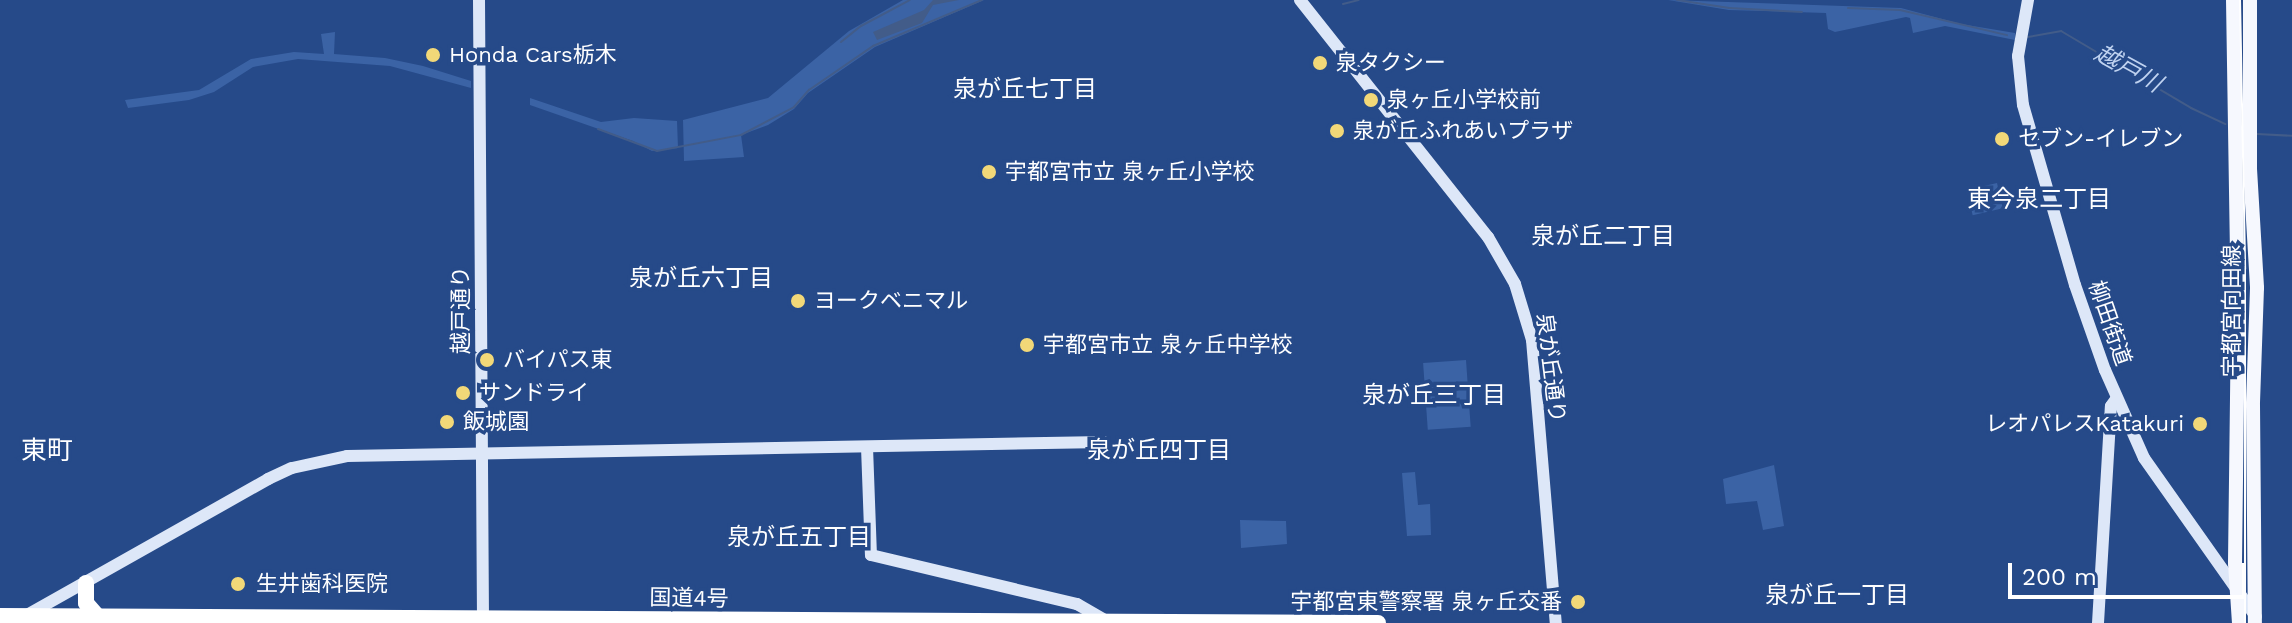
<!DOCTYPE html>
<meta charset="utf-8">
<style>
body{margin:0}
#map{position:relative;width:2292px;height:623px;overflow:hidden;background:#264a89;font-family:"Work Sans","Noto Sans JP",sans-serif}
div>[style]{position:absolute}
.green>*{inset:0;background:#3b63a5;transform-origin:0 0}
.water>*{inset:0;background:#425c89}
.stream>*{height:2px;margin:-1px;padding:0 1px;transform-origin:1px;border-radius:1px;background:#425c89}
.secondary>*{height:12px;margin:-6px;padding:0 6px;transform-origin:6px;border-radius:6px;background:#dde7f8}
.primary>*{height:14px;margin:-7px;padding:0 7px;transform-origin:7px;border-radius:7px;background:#f6f8fe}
.highway>*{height:16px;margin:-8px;padding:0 8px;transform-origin:8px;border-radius:8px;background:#fff}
.tram>*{height:2px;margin:-1px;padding:0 1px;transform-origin:1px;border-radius:1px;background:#fff}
.dots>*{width:22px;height:22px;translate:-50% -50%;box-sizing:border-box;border:4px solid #264a89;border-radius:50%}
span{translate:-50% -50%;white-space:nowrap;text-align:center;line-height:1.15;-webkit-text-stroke:7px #264a89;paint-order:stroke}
.poi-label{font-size:22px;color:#fff}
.left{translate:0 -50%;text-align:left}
.right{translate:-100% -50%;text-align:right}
.street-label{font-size:22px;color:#fff}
.water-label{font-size:24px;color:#bfd2f0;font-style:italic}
.neighbourhood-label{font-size:24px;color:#fff}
.quarter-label{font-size:26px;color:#fff}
.scale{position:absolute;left:2008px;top:563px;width:238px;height:36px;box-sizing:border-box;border:4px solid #fff;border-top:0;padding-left:10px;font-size:24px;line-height:28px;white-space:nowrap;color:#fff;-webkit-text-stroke:6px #264a89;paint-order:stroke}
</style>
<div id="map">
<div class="green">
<div style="clip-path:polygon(903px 0,984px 0,875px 47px,808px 93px,794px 109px,768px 125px,741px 135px,744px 157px,684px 161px,683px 120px,768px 98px,849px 31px)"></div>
<div style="clip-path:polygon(1668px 0,1901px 8px,1961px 24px,2015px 33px,2015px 40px,1945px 26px,1913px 33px,1910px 18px,1906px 17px,1835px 32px,1828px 29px,1826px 13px,1729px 10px)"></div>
<div style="clip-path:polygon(335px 32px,334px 54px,385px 58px,423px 66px,471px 81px,471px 88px,390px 66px,298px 59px,253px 67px,214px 92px,189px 100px,128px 108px,125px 100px,199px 90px,251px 59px,294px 52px,324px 54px,321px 34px)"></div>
<div style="clip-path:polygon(530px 98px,601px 122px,634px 118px,677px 121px,678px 148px,652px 151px,633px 141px,530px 105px)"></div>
<div style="left:1997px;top:183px;width:26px;height:31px;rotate:77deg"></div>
<div style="left:1466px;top:360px;width:67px;height:43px;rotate:86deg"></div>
<div style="clip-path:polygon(1774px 465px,1784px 526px,1763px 530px,1757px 501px,1726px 504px,1723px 479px)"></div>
<div style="clip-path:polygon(1415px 472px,1418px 505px,1430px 504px,1431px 535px,1407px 536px,1402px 473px)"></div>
<div style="clip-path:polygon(1240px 520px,1286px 521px,1287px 544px,1241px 548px)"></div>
</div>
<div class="water">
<div style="clip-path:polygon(933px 0,959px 0,933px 5px,922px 23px,877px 40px,873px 32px,924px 10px)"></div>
</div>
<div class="stream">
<div style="left:1677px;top:0;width:53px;rotate:8.7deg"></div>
<div style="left:1729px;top:8px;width:73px;rotate:3.1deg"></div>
<div style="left:1343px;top:4px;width:16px;rotate:-14deg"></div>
<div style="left:1848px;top:8px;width:52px;rotate:2.2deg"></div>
<div style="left:1900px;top:10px;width:110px;rotate:13.2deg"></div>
<div style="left:2028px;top:37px;width:34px;rotate:-10deg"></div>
<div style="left:2061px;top:31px;width:151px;rotate:30.6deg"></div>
<div style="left:2191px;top:108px;width:38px;rotate:25deg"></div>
<div style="left:841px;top:42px;width:26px;rotate:-39deg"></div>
<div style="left:861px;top:26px;width:55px;rotate:-28deg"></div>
<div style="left:598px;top:129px;width:63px;rotate:20.4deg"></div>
<div style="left:657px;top:151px;width:86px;rotate:-10.8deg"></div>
<div style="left:741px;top:135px;width:60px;rotate:-27.8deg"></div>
<div style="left:794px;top:107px;width:23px;rotate:-49deg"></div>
<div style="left:809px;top:90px;width:78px;rotate:-34.5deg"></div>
<div style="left:873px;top:46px;width:118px;rotate:-22.9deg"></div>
<div style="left:2257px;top:134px;width:35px;rotate:3deg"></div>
</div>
<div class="secondary">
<div style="left:479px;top:0;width:623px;rotate:89.63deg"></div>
<div style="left:1300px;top:0;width:303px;rotate:51.6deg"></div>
<div style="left:1488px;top:237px;width:54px;rotate:60.1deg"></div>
<div style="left:1515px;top:284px;width:59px;rotate:73.1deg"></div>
<div style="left:1532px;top:340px;width:284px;rotate:85.2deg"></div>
<div style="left:2028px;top:0;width:57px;rotate:100.1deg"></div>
<div style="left:2018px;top:56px;width:49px;rotate:84.2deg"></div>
<div style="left:2023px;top:105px;width:187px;rotate:73.9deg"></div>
<div style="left:2075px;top:285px;width:90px;rotate:70.6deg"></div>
<div style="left:2105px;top:370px;width:96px;rotate:66.1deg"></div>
<div style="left:2144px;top:458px;width:194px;rotate:54.8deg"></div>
<div style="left:867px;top:447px;width:108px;rotate:87.9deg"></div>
<div style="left:871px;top:555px;width:212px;rotate:13.4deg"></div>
<div style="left:1077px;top:604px;width:34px;rotate:30deg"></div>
<div style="left:27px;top:615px;width:277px;rotate:-29.4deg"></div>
<div style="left:268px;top:479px;width:26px;rotate:-25deg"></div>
<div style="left:292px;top:468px;width:56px;rotate:-12.3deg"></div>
<div style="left:347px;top:456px;width:757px;rotate:-1.06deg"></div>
<div style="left:2098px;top:623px;width:217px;rotate:-86.6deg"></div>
<div style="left:2111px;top:406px;width:9px;rotate:-54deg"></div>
</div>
<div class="primary">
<div style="left:2233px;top:0;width:316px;rotate:89.1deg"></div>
<div style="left:2238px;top:316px;width:247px;rotate:90.7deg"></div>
<div style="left:2235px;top:563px;width:60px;rotate:86.2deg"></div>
<div style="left:2250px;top:0;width:169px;rotate:90deg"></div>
<div style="left:2250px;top:169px;width:119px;rotate:86.6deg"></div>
<div style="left:2257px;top:288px;width:117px;rotate:92deg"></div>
<div style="left:2253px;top:405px;width:218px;rotate:89.5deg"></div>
</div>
<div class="highway">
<div style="left:86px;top:583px;width:20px;rotate:90deg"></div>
<div style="left:86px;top:603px;width:20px;rotate:49deg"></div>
<div style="left:0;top:616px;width:1378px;rotate:0.29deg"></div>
</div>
<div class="tram">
<div style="left:2240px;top:0;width:269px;rotate:88.9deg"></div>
<div style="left:2245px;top:269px;width:354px;rotate:90deg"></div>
</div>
<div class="dots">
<div style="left:433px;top:55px;background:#f2d878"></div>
<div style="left:1320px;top:63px;background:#f2d878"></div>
<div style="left:1371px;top:100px;background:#f2d878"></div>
<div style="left:1337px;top:131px;background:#f2d878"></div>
<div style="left:2002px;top:139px;background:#f2d878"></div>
<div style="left:989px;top:172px;background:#f2d878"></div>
<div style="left:798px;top:301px;background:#f2d878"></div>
<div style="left:1027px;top:345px;background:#f2d878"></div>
<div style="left:487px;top:360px;background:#f2d878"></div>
<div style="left:463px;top:393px;background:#f2d878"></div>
<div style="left:447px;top:422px;background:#f2d878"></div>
<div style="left:2200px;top:424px;background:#f2d878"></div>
<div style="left:238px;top:584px;background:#f2d878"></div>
<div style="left:1578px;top:602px;background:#f2d878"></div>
</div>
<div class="poi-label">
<span class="left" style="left:449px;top:55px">Honda Cars栃木</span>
<span class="left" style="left:1336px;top:63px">泉タクシー</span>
<span class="left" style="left:1387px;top:100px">泉ヶ丘小学校前</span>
<span class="left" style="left:1353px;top:131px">泉が丘ふれあいプラザ</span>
<span class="left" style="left:2018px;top:139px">セブン-イレブン</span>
<span class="left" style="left:1005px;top:172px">宇都宮市立 泉ヶ丘小学校</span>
<span class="left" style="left:814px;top:301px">ヨークベニマル</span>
<span class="left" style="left:1043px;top:345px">宇都宮市立 泉ヶ丘中学校</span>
<span class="left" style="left:503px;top:360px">バイパス東</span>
<span class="left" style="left:479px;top:393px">サンドライ</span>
<span class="left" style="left:463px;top:422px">飯城園</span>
<span class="right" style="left:2184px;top:424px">レオパレスKatakuri</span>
<span class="left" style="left:256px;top:584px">生井歯科医院</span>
<span class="right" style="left:1562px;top:602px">宇都宮東警察署 泉ヶ丘交番</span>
</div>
<div class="street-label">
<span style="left:461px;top:310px;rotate:-90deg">越戸通り</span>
<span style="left:2232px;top:311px;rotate:-90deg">宇都宮向田線</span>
<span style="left:2110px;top:323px;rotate:71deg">柳田街道</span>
<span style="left:1551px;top:368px;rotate:83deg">泉が丘通り</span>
<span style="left:689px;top:598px;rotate:1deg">国道4号</span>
</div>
<div class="water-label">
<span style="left:2128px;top:69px;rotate:29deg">越戸川</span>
</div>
<div class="neighbourhood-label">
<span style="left:1025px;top:90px">泉が丘七丁目</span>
<span style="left:2039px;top:200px">東今泉二丁目</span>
<span style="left:1603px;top:237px">泉が丘二丁目</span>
<span style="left:701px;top:279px">泉が丘六丁目</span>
<span style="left:1434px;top:396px">泉が丘三丁目</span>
<span style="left:1159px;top:451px">泉が丘四丁目</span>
<span style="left:799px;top:538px">泉が丘五丁目</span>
<span style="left:1837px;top:596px">泉が丘一丁目</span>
</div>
<div class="quarter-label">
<span style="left:47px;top:451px">東町</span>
</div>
<div class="scale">200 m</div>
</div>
